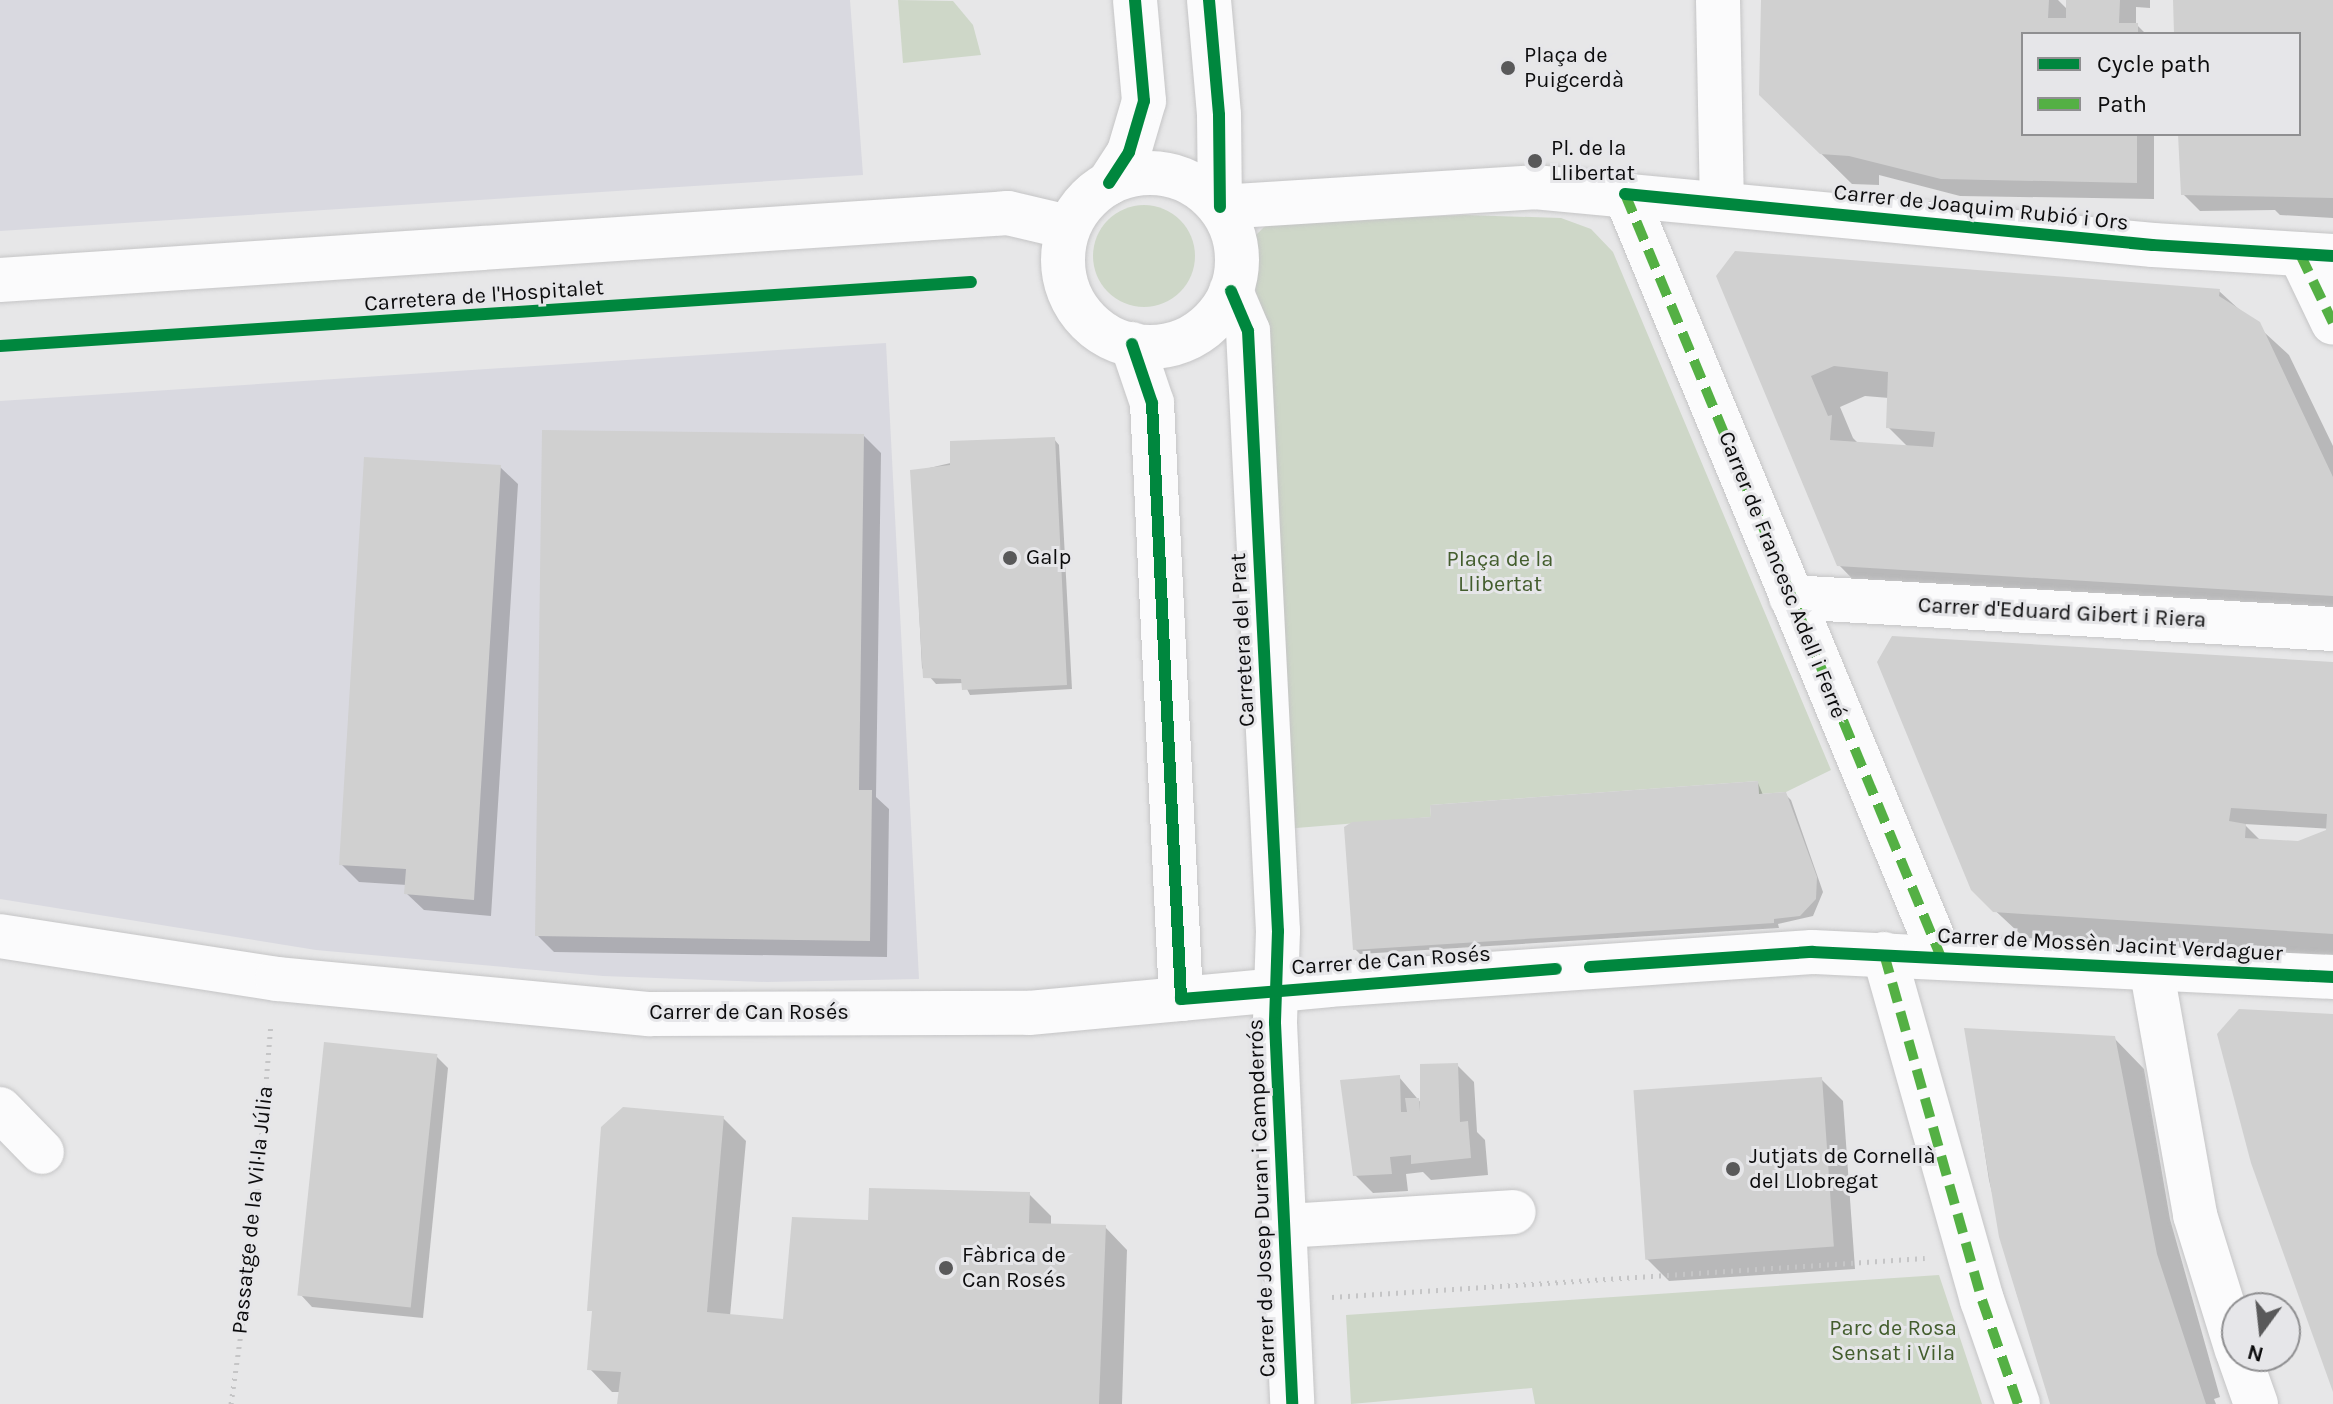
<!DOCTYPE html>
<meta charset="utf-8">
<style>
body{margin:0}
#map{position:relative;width:2333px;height:1404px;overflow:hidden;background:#e7e7e8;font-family:Karla,sans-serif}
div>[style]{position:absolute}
.built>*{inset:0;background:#d9d9e0}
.green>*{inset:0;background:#ced7c8}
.round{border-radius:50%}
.shadow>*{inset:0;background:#0003}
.building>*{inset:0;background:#d0d0d0;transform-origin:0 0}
.path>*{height:5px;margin-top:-2.5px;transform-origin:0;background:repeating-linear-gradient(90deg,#c5c5c6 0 2px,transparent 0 8px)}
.roads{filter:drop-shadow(0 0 2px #c5c5c6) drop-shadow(0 0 2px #c5c5c6)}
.minor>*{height:44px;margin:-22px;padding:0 22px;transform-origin:22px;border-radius:22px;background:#fbfbfc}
.major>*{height:44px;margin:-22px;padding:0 22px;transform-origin:22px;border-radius:22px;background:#fbfbfc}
.major>.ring{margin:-22px;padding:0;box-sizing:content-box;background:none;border:44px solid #fbfbfc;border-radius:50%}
.quiet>*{height:10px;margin-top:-5px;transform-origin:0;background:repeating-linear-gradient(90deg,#54b044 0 20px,transparent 0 30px)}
.cycleway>*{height:12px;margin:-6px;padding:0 6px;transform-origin:6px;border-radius:6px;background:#00873e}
.dots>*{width:22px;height:22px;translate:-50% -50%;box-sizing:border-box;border:4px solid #e6e6e9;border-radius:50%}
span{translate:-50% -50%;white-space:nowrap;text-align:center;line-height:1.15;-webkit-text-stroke:6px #e6e6e9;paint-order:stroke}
.poi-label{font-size:22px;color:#0c0c0d}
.left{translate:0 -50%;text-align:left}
.street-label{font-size:22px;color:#0c0c0d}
.park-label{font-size:22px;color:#435d2d}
.legend{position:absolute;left:2021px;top:32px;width:280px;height:104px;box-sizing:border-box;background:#e6e6e9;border:2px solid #8f8f91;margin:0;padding:10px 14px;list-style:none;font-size:24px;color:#0c0c0d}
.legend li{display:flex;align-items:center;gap:16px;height:40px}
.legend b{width:40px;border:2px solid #8f8f91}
.north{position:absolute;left:2221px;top:1292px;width:80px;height:80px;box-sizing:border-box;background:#e6e6e9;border:2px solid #8f8f91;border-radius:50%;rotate:195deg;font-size:22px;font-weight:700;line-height:32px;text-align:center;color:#0c0c0d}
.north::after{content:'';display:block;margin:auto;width:28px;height:36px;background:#59595a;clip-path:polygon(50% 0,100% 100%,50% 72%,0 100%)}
</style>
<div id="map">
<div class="built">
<div style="clip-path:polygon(0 0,850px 0,863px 175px,0 231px)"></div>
<div style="clip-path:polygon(886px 343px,919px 979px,766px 982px,603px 976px,316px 950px,0 899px,0 401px)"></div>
</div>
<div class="green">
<div style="clip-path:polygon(898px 0,953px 1px,973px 25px,981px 55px,903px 63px)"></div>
<div class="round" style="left:1093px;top:205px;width:102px;height:102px"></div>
<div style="clip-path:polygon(1465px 215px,1561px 218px,1591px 229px,1613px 252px,1831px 770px,1786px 792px,1759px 794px,1758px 781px,1430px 805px,1431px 817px,1284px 829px,1253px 238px,1268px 223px)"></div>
<div style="clip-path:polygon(1939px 1275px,1982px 1404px,1535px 1404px,1532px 1388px,1351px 1404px,1346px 1315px)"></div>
</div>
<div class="shadow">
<div style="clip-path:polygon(1763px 0,2058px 0,2068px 10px,2068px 0,2150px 0,2150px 8px,2136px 7px,2136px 24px,2146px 34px,2023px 34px,2023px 134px,2154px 134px,2154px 199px,1960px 196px,1879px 175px,1879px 185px,1852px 184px,1792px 125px)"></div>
<div style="clip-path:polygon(2175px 0,2333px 0,2333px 218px,2280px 215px,2275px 210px,2200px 211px,2183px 194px,2180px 134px,2299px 134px,2299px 34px,2176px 34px)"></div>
<div style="clip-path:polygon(evenodd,1718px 276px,2219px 291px,2289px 355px,2333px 446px,2333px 624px,1869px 596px,1839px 565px,1718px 276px,1865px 396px,1889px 398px,1888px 427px,1908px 447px,1859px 444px,1853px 438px,1840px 407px,1865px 396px)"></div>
<div style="clip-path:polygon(864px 436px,881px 453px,876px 797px,889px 809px,887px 957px,554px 952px,537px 935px)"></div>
<div style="clip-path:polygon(1054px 439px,1059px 445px,1072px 689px,970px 695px,964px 683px,936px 684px,922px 668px,912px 472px)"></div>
<div style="clip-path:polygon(500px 467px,518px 484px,491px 916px,424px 910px,406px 893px,407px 885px,359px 882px,341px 864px)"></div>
<div style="clip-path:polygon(2333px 664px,2333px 829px,2244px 824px,2261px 841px,2298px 843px,2333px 830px,2333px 961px,2032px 945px,1972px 889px)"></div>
<div style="clip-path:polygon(1758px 783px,1763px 795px,1785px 794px,1791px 800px,1823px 892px,1813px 916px,1778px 924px,1779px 928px,1360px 954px,1355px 949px)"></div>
<div style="clip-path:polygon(1966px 1030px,2114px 1038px,2144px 1069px,2170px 1219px,2220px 1397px,2214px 1399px,2216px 1404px,2053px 1404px,2016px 1291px,1989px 1180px)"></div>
<div style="clip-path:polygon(436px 1056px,448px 1068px,423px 1318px,312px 1307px,301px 1295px)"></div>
<div style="clip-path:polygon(1457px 1065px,1474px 1082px,1477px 1132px,1485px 1140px,1488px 1175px,1431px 1180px,1423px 1172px,1406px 1174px,1408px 1191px,1373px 1193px,1355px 1175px,1399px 1077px,1422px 1104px)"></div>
<div style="clip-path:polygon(1821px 1079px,1843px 1101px,1855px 1269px,1669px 1281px,1647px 1259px)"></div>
<div style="clip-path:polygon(723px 1118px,746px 1141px,730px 1316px,785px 1321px,869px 1222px,1029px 1194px,1051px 1216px,1051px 1226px,1105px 1227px,1127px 1250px,1122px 1404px,619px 1404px,621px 1392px,612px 1392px,590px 1369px)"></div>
</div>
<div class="building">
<div style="clip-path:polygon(1761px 0,2049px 0,2048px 18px,2066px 18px,2066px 0,2120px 0,2119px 23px,2138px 23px,2138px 34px,2023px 34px,2023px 134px,2137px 134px,2137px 183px,1941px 179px,1849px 156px,1820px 154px,1759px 95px)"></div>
<div style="clip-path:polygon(2173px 0,2333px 0,2333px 198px,2181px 195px,2178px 134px,2299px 134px,2299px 34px,2174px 34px)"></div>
<div style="clip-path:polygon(evenodd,1735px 251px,2220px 289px,2219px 296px,2260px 322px,2333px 477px,2333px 596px,1837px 566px,1716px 276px,1735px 251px,1834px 366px,1888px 372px,1886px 428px,1935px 432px,1933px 447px,1830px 440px,1832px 415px,1828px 416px,1811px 376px,1834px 366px)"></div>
<div style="clip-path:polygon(542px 430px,864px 434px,859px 790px,872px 790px,870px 941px,535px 936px)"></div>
<div style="clip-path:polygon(1055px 437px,1067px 685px,962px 690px,961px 679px,923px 678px,910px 470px,950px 465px,950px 441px)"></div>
<div style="clip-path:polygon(364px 457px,501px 465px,474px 900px,404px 894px,406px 869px,339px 865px)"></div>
<div style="clip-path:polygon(evenodd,1892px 636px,2333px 662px,2333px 934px,1993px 912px,1971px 890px,1877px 662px,1892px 636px,2231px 808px,2327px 814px,2326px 830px,2298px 841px,2245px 838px,2246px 824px,2229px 821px,2231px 808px)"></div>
<div style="clip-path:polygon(1758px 781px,1759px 794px,1786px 792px,1817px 877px,1816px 899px,1800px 916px,1774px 919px,1774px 923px,1353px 950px,1344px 827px,1352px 822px,1431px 817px,1430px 805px)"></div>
<div style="clip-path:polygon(2239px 1009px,2333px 1014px,2333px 1392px,2251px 1163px,2217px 1034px)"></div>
<div style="clip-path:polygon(1964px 1028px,2115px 1036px,2157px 1254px,2206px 1404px,2050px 1404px,1999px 1237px)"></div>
<div style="left:324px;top:1042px;width:114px;height:255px;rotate:6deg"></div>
<div style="clip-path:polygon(1458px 1063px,1460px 1122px,1468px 1121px,1471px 1158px,1411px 1164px,1411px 1155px,1390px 1157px,1392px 1174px,1353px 1176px,1340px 1080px,1400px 1075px,1401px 1112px,1407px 1112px,1405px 1098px,1419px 1098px,1420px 1111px,1420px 1064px)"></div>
<div style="left:1822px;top:1077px;width:170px;height:189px;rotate:86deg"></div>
<div style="clip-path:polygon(623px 1107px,724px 1116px,707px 1312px,783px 1319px,792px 1217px,868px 1220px,869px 1188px,1030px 1192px,1029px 1223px,1106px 1225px,1099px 1404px,617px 1404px,621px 1372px,587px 1370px,592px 1311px,587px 1311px,601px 1127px)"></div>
</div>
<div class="path">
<div style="left:1332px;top:1297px;width:594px;rotate:-3.76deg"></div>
<div style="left:231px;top:1404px;width:151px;rotate:-82deg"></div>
<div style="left:252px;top:1254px;width:231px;rotate:-85.3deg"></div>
</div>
<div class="roads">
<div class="minor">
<div style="left:1718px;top:0;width:204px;rotate:88.9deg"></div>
<div style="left:1625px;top:194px;width:824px;rotate:67.51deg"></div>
<div style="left:1220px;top:207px;width:315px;rotate:-3.6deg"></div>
<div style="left:1534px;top:187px;width:622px;rotate:5.35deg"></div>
<div style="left:2153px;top:245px;width:180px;rotate:3.5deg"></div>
<div style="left:2300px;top:254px;width:76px;rotate:64.4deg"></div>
<div style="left:1231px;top:291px;width:43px;rotate:67deg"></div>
<div style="left:1248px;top:331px;width:601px;rotate:87.14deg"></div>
<div style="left:1278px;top:931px;width:92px;rotate:91.9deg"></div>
<div style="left:1275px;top:1023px;width:381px;rotate:87.4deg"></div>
<div style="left:1132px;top:344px;width:62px;rotate:71.3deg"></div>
<div style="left:1152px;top:403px;width:597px;rotate:87.21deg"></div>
<div style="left:1791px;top:597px;width:543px;rotate:3.38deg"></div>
<div style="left:0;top:936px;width:280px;rotate:8.8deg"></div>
<div style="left:277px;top:979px;width:374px;rotate:5.4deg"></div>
<div style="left:649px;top:1014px;width:380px;rotate:-0.2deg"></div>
<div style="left:1029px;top:1013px;width:300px;rotate:-5.3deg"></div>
<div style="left:1328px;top:985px;width:485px;rotate:-3.9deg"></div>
<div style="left:1812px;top:952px;width:522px;rotate:2.75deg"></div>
<div style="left:1884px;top:954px;width:360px;rotate:74.2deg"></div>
<div style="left:1982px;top:1300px;width:110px;rotate:70.9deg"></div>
<div style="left:2151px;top:967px;width:252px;rotate:79.9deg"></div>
<div style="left:2195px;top:1215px;width:142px;rotate:72.8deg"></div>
<div style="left:0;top:1109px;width:60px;rotate:45.7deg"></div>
<div style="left:1285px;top:1226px;width:229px;rotate:-3.5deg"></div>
<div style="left:2239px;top:1356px;width:51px;rotate:70.5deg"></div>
</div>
<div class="major">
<div style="left:1209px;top:0;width:115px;rotate:85deg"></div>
<div style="left:1219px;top:115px;width:92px;rotate:89.4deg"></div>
<div class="ring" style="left:1063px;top:173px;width:130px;height:130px"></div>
<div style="left:1109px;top:183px;width:37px;rotate:-57deg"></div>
<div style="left:1129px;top:152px;width:53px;rotate:-73.6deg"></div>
<div style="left:1144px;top:101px;width:101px;rotate:-95.1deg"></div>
<div style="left:0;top:280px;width:1010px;rotate:-3.8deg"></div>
<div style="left:1008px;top:213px;width:61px;rotate:13.3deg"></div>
</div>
</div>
<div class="quiet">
<div style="left:1625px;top:194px;width:824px;rotate:67.51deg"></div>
<div style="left:2300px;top:254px;width:76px;rotate:64.4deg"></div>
<div style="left:1884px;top:954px;width:360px;rotate:74.2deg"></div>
<div style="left:1982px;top:1300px;width:110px;rotate:70.9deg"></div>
</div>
<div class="cycleway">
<div style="left:1209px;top:0;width:115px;rotate:85deg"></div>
<div style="left:1219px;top:115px;width:92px;rotate:89.4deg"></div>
<div style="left:1109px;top:183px;width:37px;rotate:-57deg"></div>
<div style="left:1129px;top:152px;width:53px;rotate:-73.6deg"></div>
<div style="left:1144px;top:101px;width:101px;rotate:-95.1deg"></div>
<div style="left:1625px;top:194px;width:530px;rotate:5.52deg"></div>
<div style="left:2153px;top:245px;width:180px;rotate:3.5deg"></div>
<div style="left:1231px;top:291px;width:43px;rotate:67deg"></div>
<div style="left:1248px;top:331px;width:601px;rotate:87.14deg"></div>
<div style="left:1278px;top:931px;width:92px;rotate:91.9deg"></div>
<div style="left:1275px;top:1023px;width:381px;rotate:87.4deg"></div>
<div style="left:1132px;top:344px;width:62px;rotate:71.3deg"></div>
<div style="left:1152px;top:403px;width:597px;rotate:87.21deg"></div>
<div style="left:1181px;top:999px;width:376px;rotate:-4.6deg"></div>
<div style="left:0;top:346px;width:973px;rotate:-3.77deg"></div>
<div style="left:1590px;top:967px;width:223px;rotate:-3.9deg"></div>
<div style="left:1812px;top:952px;width:522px;rotate:2.75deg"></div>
</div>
<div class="dots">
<div style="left:1508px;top:68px;background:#59595a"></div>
<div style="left:1535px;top:161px;background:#59595a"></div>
<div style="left:1010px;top:558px;background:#59595a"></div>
<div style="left:1733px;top:1169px;background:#59595a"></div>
<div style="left:946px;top:1268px;background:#59595a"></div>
</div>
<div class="poi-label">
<span class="left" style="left:1524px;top:68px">Plaça de<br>Puigcerdà</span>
<span class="left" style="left:1551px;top:161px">Pl. de la<br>Llibertat</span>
<span class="left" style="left:1026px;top:558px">Galp</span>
<span class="left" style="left:1749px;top:1169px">Jutjats de Cornellà<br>del Llobregat</span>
<span class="left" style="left:962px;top:1268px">Fàbrica de<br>Can Rosés</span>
</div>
<div class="street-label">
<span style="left:1981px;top:208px;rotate:6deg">Carrer de Joaquim Rubió i Ors</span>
<span style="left:484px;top:296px;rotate:-4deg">Carretera de l'Hospitalet</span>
<span style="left:1782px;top:575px;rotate:68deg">Carrer de Francesc Adell i Ferré</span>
<span style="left:2062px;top:613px;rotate:3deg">Carrer d'Eduard Gibert i Riera</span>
<span style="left:1243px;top:640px;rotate:-93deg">Carretera del Prat</span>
<span style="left:2110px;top:945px;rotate:3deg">Carrer de Mossèn Jacint Verdaguer</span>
<span style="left:1391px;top:961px;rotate:-4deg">Carrer de Can Rosés</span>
<span style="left:749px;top:1013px">Carrer de Can Rosés</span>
<span style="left:1262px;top:1198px;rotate:-92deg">Carrer de Josep Duran i Campderrós</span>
<span style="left:253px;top:1210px;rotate:-84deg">Passatge de la Vil·la Júlia</span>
</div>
<div class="park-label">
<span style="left:1500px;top:572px">Plaça de la<br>Llibertat</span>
<span style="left:1893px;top:1341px">Parc de Rosa<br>Sensat i Vila</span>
</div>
<ul class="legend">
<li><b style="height:10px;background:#00873e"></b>Cycle path</li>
<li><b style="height:10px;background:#54b044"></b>Path</li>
</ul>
<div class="north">N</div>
</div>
